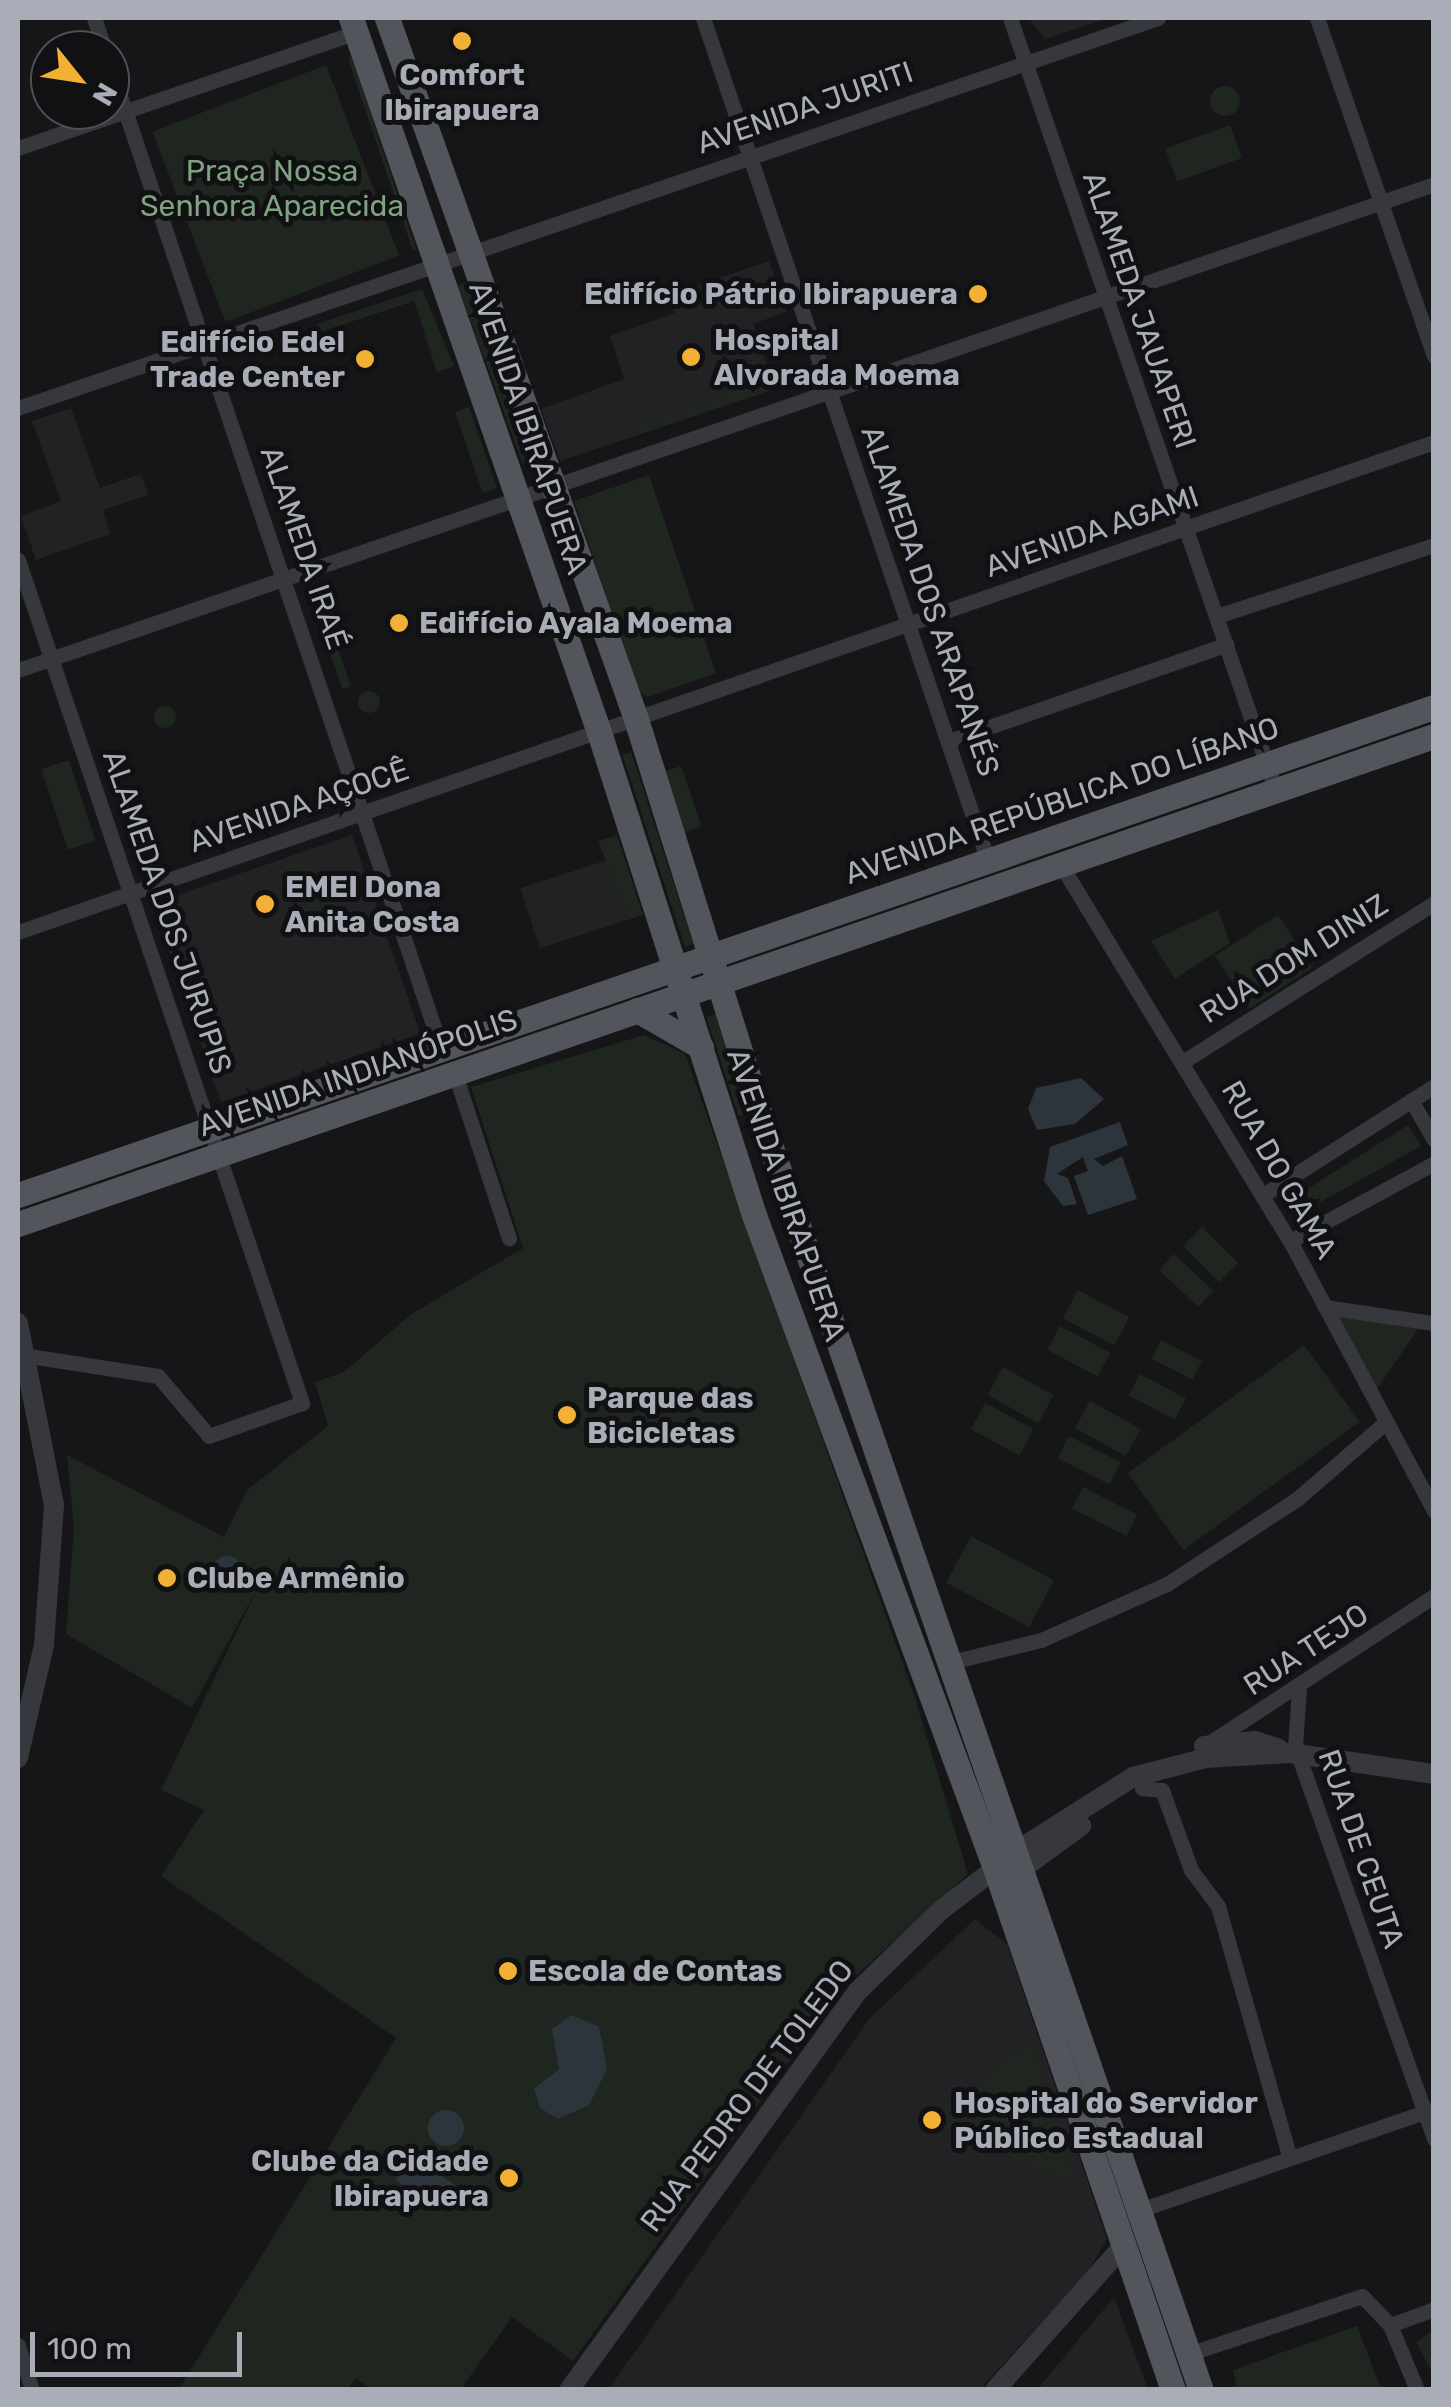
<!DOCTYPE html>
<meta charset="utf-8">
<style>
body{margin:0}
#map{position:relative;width:1451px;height:2407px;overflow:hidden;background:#161618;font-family:Rubik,sans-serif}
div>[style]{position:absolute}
.built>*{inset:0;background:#222225;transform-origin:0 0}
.green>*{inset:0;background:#1e261f;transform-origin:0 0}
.round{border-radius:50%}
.water>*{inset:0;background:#2c353c;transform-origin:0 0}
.minor>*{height:15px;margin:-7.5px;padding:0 7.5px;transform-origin:7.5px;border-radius:7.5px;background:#37383d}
.tertiary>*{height:20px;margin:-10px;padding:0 10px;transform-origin:10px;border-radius:10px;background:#37383d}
.primary>*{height:25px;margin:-12.5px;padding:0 12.5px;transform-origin:12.5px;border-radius:12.5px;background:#53555c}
.dots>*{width:28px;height:28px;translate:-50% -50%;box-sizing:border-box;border:5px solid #111113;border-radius:50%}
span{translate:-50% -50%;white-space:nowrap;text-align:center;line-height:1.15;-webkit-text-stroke:10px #111113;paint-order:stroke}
.poi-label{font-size:30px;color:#a8adb8;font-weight:700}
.right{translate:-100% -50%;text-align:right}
.left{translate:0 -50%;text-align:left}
.street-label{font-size:30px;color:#a8adb8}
.park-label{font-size:30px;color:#7fa381}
.frame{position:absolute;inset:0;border:20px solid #a8adb8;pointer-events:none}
.north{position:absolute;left:30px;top:30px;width:100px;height:100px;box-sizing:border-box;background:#111113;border:2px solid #4d4f55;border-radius:50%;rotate:120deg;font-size:28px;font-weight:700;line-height:40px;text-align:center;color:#a8adb8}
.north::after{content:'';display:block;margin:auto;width:35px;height:45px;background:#f2b134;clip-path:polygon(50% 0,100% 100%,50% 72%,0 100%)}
.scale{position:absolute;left:30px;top:2332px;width:212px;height:45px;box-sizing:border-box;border:5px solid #a8adb8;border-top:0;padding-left:12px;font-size:30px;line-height:35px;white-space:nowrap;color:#a8adb8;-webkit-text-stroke:8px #111113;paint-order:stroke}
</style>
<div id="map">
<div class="built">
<div style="clip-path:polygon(1028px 18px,1109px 18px,1045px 39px)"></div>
<div style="clip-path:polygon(769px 261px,786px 312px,753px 324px,775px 389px,560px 461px,541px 409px,624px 379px,610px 336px,675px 313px,670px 295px)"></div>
<div style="clip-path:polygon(71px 408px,100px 488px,141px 474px,148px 495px,103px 510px,110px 534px,36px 560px,21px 516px,61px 501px,32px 421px)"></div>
<div style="left:352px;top:835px;width:210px;height:211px;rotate:71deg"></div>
<div style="left:623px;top:855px;width:63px;height:108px;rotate:72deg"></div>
<div style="clip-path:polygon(975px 1919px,1007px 1944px,1107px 2239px,1088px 2272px,980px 2389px,608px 2390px,870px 2018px)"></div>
<div style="clip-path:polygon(1114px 2297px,1148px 2389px,1038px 2389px,1050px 2374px)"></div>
</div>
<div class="green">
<div style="clip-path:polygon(352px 58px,416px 249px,413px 251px,348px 59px)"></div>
<div style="left:326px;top:65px;width:204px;height:186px;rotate:69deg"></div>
<div class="round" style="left:1210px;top:86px;width:30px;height:30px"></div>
<div style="left:1230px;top:125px;width:35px;height:69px;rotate:70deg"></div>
<div style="left:466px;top:282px;width:191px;height:9px;rotate:70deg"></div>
<div style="clip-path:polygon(422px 289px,454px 366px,437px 372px,414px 301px,320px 332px,317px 324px)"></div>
<div style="clip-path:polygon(753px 385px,756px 395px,623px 440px,620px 432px)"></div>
<div style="left:469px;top:407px;width:86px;height:15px;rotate:71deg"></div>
<div style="clip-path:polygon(649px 475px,716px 673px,648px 697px,639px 692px,574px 501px)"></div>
<div style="left:328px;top:620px;width:70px;height:9px;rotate:71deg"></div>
<div class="round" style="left:358px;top:691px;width:22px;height:22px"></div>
<div class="round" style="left:154px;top:706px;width:22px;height:22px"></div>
<div style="left:631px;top:752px;width:202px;height:9px;rotate:72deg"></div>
<div style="left:69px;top:760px;width:85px;height:29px;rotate:72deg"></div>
<div style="left:681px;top:766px;width:64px;height:19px;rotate:71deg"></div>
<div style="clip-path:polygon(617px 835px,643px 915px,630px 919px,598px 841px)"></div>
<div style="left:292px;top:855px;width:61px;height:32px;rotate:34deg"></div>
<div style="clip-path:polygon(1218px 910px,1230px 943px,1175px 979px,1151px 941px)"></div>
<div style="left:1278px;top:915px;width:63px;height:75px;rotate:57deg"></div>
<div style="left:716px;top:1014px;width:104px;height:10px;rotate:72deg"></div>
<div style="clip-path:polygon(644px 1035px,685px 1054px,914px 1695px,968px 1874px,841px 1989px,573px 2361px,512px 2317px,461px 2389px,372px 2389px,356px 2379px,347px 2389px,179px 2389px,396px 2038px,161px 1876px,204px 1810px,161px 1790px,259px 1585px,192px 1708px,66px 1634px,74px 1527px,67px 1455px,224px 1537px,247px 1490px,328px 1426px,315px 1382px,344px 1372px,410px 1315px,523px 1248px,471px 1087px)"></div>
<div style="clip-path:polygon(1408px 1125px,1421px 1146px,1297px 1215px,1290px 1200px)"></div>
<div style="left:1202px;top:1227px;width:51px;height:27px;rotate:45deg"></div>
<div style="left:1174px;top:1254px;width:54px;height:22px;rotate:43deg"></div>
<div style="left:1078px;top:1290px;width:58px;height:32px;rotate:28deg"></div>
<div style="clip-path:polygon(1338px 1315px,1418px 1329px,1377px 1389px)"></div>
<div style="left:1060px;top:1326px;width:57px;height:27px;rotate:28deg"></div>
<div style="left:1161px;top:1340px;width:46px;height:21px;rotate:27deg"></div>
<div style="left:1304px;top:1345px;width:95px;height:218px;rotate:54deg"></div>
<div style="left:1003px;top:1367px;width:58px;height:32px;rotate:29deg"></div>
<div style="left:1140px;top:1374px;width:52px;height:24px;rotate:28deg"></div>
<div style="left:1090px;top:1401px;width:58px;height:31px;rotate:29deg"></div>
<div style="left:985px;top:1403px;width:55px;height:30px;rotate:28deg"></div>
<div style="left:1069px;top:1436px;width:58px;height:25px;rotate:27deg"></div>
<div style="left:1083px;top:1487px;width:61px;height:24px;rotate:27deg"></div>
<div style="left:971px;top:1536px;width:94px;height:53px;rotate:28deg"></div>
<div style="clip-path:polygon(1032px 2040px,1075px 2184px,926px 2121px)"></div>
<div style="clip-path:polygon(1357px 2326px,1381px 2389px,1237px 2389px,1233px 2370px)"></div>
<div style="clip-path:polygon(1433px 2331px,1433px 2374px,1416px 2342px)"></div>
</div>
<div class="water">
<div style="clip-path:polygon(1081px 1078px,1104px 1099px,1075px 1124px,1037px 1130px,1028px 1109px,1036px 1088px)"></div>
<div style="clip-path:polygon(1120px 1122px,1128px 1145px,1094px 1159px,1103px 1166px,1122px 1156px,1137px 1199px,1088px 1215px,1074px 1176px,1088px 1171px,1083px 1157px,1057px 1174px,1068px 1178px,1077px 1204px,1063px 1206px,1044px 1181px,1050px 1147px)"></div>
<div class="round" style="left:212px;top:1556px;width:30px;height:30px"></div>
<div style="clip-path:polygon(572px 2015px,599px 2027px,607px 2069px,589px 2105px,558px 2119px,540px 2108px,534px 2089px,559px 2069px,552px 2029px)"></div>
<div class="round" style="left:428px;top:2110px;width:36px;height:36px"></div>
<div style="left:413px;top:2155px;width:52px;height:30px;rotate:36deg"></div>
</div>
<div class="minor">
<div style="left:94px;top:18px;width:34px;rotate:71deg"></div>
<div style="left:703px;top:18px;width:890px;rotate:71.32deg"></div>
<div style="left:1010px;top:18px;width:817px;rotate:71.01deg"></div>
<div style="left:1317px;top:18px;width:358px;rotate:70.9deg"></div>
<div style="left:110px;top:66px;width:1036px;rotate:71.37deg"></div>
<div style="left:18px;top:148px;width:357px;rotate:-18.9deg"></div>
<div style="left:18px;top:408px;width:1205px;rotate:-18.89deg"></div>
<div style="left:18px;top:560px;width:890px;rotate:71.38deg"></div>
<div style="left:302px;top:1403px;width:99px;rotate:160.5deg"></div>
<div style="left:209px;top:1436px;width:79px;rotate:-130.4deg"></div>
<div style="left:158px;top:1376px;width:131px;rotate:-171.2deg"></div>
<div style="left:1217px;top:616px;width:228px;rotate:-18.1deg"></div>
<div style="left:18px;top:670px;width:1497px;rotate:-18.94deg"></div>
<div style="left:949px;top:741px;width:294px;rotate:-19.2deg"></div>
<div style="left:1061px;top:865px;width:440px;rotate:58.7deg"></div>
<div style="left:1290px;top:1241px;width:306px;rotate:61.9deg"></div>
<div style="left:18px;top:932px;width:1498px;rotate:-19.09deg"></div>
<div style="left:1184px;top:1061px;width:296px;rotate:-32.3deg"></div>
<div style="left:455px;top:1074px;width:173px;rotate:71.8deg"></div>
<div style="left:1411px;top:1100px;width:46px;rotate:60.1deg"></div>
<div style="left:1263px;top:1195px;width:203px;rotate:-32.5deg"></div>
<div style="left:1290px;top:1241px;width:164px;rotate:-28.4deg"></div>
<div style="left:1325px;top:1307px;width:110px;rotate:8.4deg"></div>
<div style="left:951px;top:1662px;width:93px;rotate:-13.7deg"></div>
<div style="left:1041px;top:1640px;width:138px;rotate:-24deg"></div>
<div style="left:1167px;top:1584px;width:155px;rotate:-33.2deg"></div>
<div style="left:1297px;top:1499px;width:118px;rotate:-40.9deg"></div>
<div style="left:1299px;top:1688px;width:58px;rotate:93.9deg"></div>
<div style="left:1295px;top:1746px;width:417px;rotate:70.5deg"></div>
<div style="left:1209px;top:1743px;width:269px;rotate:-33.2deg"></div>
<div style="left:1142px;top:1788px;width:20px;rotate:6deg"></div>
<div style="left:1162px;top:1790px;width:85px;rotate:70.1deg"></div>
<div style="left:1191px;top:1870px;width:45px;rotate:53.1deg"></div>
<div style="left:1218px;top:1906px;width:262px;rotate:74.1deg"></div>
<div style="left:1140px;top:2210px;width:311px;rotate:-19deg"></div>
<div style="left:1390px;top:2325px;width:47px;rotate:-20deg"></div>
<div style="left:18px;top:2345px;width:47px;rotate:72.7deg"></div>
<div style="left:1188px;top:2354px;width:183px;rotate:-18.4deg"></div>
<div style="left:1362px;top:2296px;width:40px;rotate:46deg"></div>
<div style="left:1390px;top:2325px;width:70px;rotate:67.4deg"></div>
</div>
<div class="tertiary">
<div style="left:18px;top:1323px;width:186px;rotate:78.8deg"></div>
<div style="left:54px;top:1505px;width:140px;rotate:94.1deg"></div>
<div style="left:44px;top:1645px;width:116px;rotate:103deg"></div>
<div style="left:1204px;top:1746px;width:51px;rotate:-5.6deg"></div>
<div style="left:1255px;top:1741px;width:25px;rotate:18deg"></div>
<div style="left:1011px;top:1877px;width:87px;rotate:-36.1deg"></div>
<div style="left:569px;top:2390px;width:491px;rotate:-54.1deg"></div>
<div style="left:857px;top:1992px;width:117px;rotate:-44.3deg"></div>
<div style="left:941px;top:1910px;width:111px;rotate:-37.3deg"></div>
<div style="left:1029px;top:1843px;width:123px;rotate:-32.4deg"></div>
<div style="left:1133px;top:1777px;width:75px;rotate:-14.6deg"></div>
<div style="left:1206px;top:1758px;width:84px;rotate:-3.4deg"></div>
<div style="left:1290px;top:1753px;width:146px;rotate:8.3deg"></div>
<div style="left:995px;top:2390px;width:195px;rotate:-48.3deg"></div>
</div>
<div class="primary">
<div style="left:351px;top:18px;width:756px;rotate:70.85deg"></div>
<div style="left:599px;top:732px;width:507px;rotate:72.21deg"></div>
<div style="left:754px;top:1215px;width:696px;rotate:69.74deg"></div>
<div style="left:995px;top:1868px;width:552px;rotate:71.17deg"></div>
<div style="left:387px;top:18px;width:744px;rotate:70.44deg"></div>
<div style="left:636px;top:719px;width:424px;rotate:72.6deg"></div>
<div style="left:763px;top:1124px;width:1340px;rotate:70.92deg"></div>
<div style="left:637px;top:1010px;width:74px;rotate:30deg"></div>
<div style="left:18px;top:1195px;width:1498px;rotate:-19.02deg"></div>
<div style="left:18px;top:1224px;width:1498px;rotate:-19.02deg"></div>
</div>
<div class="dots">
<div style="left:462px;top:41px;background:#f2b134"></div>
<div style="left:978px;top:294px;background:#f2b134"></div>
<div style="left:691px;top:357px;background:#f2b134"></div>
<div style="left:365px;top:359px;background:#f2b134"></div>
<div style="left:399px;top:623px;background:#f2b134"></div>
<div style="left:265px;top:904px;background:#f2b134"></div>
<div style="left:567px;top:1415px;background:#f2b134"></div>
<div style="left:167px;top:1578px;background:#f2b134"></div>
<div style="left:508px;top:1971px;background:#f2b134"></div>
<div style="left:932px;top:2120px;background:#f2b134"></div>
<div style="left:509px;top:2178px;background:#f2b134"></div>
</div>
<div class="poi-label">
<span style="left:462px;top:92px">Comfort<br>Ibirapuera</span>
<span class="right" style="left:958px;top:294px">Edifício Pátrio Ibirapuera</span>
<span class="left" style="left:714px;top:357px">Hospital<br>Alvorada Moema</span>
<span class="right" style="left:345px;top:359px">Edifício Edel<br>Trade Center</span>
<span class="left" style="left:419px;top:623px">Edifício Ayala Moema</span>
<span class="left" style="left:285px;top:904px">EMEI Dona<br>Anita Costa</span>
<span class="left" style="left:587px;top:1415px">Parque das<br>Bicicletas</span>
<span class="left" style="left:187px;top:1578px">Clube Armênio</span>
<span class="left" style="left:528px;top:1971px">Escola de Contas</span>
<span class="left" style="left:954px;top:2120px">Hospital do Servidor<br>Público Estadual</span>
<span class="right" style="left:489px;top:2178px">Clube da Cidade<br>Ibirapuera</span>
</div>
<div class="street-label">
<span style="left:805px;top:108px;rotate:-19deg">AVENIDA JURITI</span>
<span style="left:1139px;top:310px;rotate:71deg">ALAMEDA JAUAPERI</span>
<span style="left:528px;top:428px;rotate:71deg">AVENIDA IBIRAPUERA</span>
<span style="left:1092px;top:532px;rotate:-19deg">AVENIDA AGAMI</span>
<span style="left:304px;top:548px;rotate:71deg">ALAMEDA IRAÉ</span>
<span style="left:930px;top:601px;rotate:71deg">ALAMEDA DOS ARAPANÉS</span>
<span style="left:1062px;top:801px;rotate:-19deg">AVENIDA REPÚBLICA DO LÍBANO</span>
<span style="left:299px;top:806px;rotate:-19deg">AVENIDA AÇOCÊ</span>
<span style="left:167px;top:912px;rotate:71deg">ALAMEDA DOS JURUPIS</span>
<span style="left:1294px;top:959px;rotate:-32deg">RUA DOM DINIZ</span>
<span style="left:358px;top:1073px;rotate:-19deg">AVENIDA INDIANÓPOLIS</span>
<span style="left:1279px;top:1170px;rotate:60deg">RUA DO GAMA</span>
<span style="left:786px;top:1195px;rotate:71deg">AVENIDA IBIRAPUERA</span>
<span style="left:1306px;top:1650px;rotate:-33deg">RUA TEJO</span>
<span style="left:1361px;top:1849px;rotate:71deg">RUA DE CEUTA</span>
<span style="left:747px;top:2096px;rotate:-53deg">RUA PEDRO DE TOLEDO</span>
</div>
<div class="park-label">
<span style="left:272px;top:188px">Praça Nossa<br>Senhora Aparecida</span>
</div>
<div class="frame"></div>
<div class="north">N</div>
<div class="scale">100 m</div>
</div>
